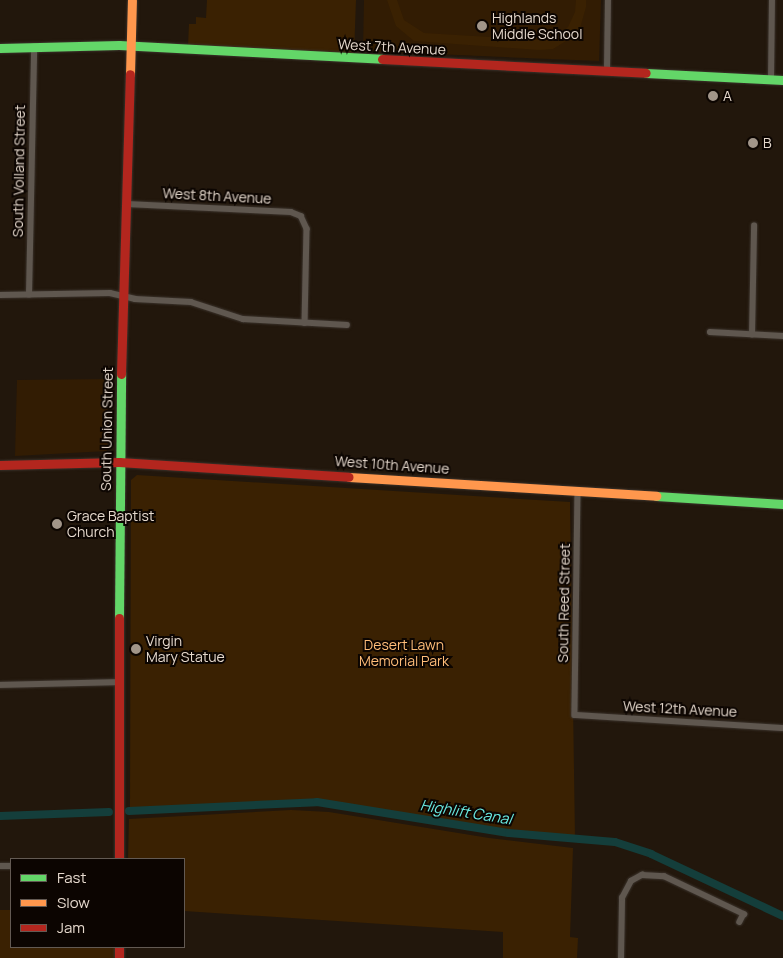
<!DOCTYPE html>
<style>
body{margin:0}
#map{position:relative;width:783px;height:958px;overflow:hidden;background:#22170c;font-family:Manrope,sans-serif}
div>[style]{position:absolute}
.built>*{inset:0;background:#321c03}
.green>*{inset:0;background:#3a2102}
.canal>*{height:8px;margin:-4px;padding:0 4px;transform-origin:4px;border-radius:4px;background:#143e3b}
.roads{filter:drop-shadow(0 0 1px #3b332c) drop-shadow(0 0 1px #3b332c)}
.street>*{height:5.5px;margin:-2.75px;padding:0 2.75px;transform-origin:2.75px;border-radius:2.75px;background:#5f574f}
.fast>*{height:9px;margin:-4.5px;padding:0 4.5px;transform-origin:4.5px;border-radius:4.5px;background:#63d668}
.slow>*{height:9px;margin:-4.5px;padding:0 4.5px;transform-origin:4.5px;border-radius:4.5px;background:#ff974d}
.jam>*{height:9px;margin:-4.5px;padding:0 4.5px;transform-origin:4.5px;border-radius:4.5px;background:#b3261e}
.dots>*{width:14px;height:14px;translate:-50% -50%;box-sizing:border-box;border:2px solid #0c0501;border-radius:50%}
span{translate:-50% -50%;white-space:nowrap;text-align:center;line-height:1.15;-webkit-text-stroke:4px #0c0501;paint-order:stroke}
.poi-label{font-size:14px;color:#e6d9cd}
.left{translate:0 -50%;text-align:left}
.street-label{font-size:14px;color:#e6d9cd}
.park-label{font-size:14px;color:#ffbd79}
.water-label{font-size:15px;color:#6aeae2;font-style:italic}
.legend{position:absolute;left:10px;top:858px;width:175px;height:90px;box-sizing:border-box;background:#0c0501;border:1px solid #635a53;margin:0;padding:6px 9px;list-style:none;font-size:15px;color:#e6d9cd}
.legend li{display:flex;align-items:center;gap:10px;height:25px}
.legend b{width:25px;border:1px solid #635a53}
</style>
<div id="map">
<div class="built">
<div style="clip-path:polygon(364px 0,601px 0,599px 61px,363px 51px)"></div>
<div style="clip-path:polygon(112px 379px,107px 451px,15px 456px,17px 380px)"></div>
</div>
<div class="green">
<div style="clip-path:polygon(207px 0,356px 0,354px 54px,188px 46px,189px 24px,196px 24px,196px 17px,206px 18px)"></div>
<div style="clip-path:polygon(387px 0,397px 0,404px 20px,424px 33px,539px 40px,555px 37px,568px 27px,575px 12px,576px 0,586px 0,586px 7px,580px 28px,571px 38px,553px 49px,539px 50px,414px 41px,396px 26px)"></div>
<div style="clip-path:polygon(137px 475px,570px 502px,575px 838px,313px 803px,130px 811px,131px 480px)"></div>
<div style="clip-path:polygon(291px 810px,329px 812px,489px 838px,573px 848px,570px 937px,578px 938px,577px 958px,503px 958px,503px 932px,184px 911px,184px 859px,128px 859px,129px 819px)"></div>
<div style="clip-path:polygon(0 910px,11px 910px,11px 947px,119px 947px,119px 958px,0 958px)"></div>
</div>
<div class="canal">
<div style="left:129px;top:811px;width:188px;rotate:-2.7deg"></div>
<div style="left:317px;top:802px;width:194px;rotate:9.2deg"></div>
<div style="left:509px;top:833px;width:106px;rotate:4.9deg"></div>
<div style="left:615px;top:842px;width:38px;rotate:18deg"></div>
<div style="left:651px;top:854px;width:146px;rotate:25.2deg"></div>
<div style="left:0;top:816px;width:109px;rotate:-2.1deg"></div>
</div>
<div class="roads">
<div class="street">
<div style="left:607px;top:70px;width:70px;rotate:-89.2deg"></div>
<div style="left:771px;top:80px;width:80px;rotate:-89.3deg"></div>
<div style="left:127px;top:204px;width:164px;rotate:2.8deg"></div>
<div style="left:291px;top:212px;width:11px;rotate:22deg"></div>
<div style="left:301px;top:216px;width:14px;rotate:65deg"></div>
<div style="left:307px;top:229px;width:94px;rotate:91.2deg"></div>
<div style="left:0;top:295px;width:110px;rotate:-1deg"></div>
<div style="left:110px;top:293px;width:26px;rotate:13deg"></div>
<div style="left:135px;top:299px;width:56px;rotate:3.1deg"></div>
<div style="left:191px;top:302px;width:55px;rotate:18.1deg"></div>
<div style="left:243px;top:319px;width:104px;rotate:3.3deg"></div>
<div style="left:29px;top:295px;width:248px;rotate:-88.8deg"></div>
<div style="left:710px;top:332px;width:73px;rotate:3.1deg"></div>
<div style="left:752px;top:335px;width:109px;rotate:-88.9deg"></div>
<div style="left:578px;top:491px;width:224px;rotate:90.8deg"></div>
<div style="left:575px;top:715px;width:208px;rotate:3.6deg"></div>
<div style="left:0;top:685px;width:120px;rotate:-1.4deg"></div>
<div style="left:0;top:866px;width:11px"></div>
<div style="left:621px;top:958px;width:60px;rotate:-89deg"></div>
<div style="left:622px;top:898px;width:19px;rotate:-62deg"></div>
<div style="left:631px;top:881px;width:13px;rotate:-29deg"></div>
<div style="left:642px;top:875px;width:22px;rotate:3deg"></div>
<div style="left:664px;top:876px;width:89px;rotate:25.4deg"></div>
<div style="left:744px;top:914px;width:9px;rotate:117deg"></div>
</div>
<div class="fast">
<div style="left:0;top:48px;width:119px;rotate:-1.4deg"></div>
<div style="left:119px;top:45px;width:263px;rotate:3deg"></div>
<div style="left:646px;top:73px;width:137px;rotate:2.9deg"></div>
<div style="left:656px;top:496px;width:127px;rotate:3.6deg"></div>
<div style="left:119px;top:618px;width:244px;rotate:-89.5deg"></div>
</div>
<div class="slow">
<div style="left:130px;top:74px;width:74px;rotate:-88.5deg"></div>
<div style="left:349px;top:477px;width:308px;rotate:3.5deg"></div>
</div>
<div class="jam">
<div style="left:382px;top:59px;width:264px;rotate:3deg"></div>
<div style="left:121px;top:374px;width:300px;rotate:-88.3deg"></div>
<div style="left:0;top:465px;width:119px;rotate:-1.4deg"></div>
<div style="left:119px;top:462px;width:230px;rotate:3.7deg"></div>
<div style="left:119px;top:618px;width:241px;rotate:90deg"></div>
<div style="left:119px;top:947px;width:11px;rotate:90deg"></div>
</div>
</div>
<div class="dots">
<div style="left:482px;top:26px;background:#a19589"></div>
<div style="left:713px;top:96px;background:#a19589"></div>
<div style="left:753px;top:143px;background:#a19589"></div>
<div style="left:57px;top:524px;background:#a19589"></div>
<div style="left:136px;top:649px;background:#a19589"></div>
</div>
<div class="poi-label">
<span class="left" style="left:492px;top:26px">Highlands<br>Middle School</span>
<span class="left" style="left:723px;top:96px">A</span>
<span class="left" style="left:763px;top:143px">B</span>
<span class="left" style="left:67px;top:524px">Grace Baptist<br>Church</span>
<span class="left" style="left:146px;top:649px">Virgin<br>Mary Statue</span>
</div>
<div class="street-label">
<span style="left:392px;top:47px;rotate:3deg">West 7th Avenue</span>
<span style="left:19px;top:171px;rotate:-89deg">South Volland Street</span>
<span style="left:217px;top:196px;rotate:3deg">West 8th Avenue</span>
<span style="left:107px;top:429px;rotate:-89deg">South Union Street</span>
<span style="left:392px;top:465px;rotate:4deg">West 10th Avenue</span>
<span style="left:564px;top:603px;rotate:-89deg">South Reed Street</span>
<span style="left:680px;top:709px;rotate:3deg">West 12th Avenue</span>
</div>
<div class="park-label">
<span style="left:404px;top:653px">Desert Lawn<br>Memorial Park</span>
</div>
<div class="water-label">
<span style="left:466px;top:812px;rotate:9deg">Highlift Canal</span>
</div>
<ul class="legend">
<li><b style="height:6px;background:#63d668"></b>Fast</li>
<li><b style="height:6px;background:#ff974d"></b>Slow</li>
<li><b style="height:6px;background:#b3261e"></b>Jam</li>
</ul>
</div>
